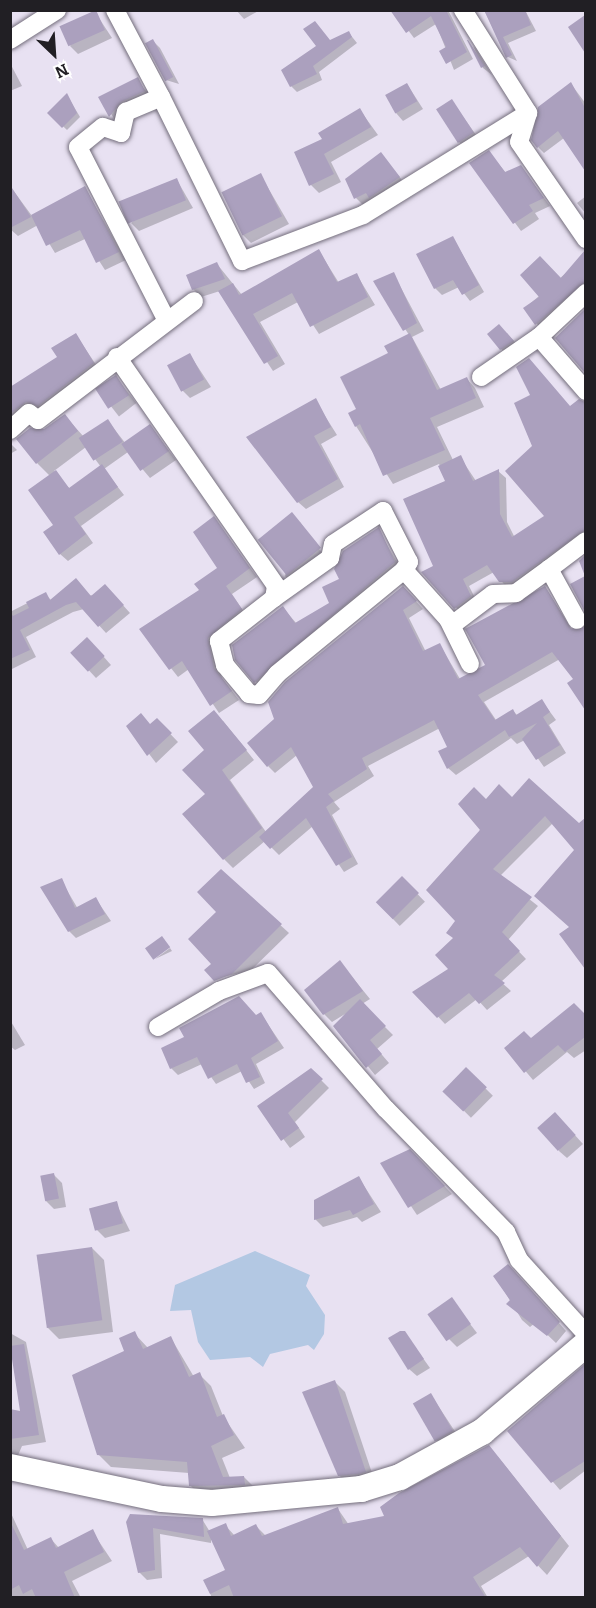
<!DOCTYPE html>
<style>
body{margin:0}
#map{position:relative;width:596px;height:1608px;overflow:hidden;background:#e8e1f2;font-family:Bitter,serif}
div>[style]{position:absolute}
.water>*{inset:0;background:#b3c8e3}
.shadow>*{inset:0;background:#0003;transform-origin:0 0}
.building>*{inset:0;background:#aba0be;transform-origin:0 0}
.roads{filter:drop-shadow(0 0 2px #746e7c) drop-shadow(0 0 2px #746e7c)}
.street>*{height:18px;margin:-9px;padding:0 9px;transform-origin:9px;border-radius:9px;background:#fff}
.secondary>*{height:26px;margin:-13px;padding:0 13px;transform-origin:13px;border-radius:13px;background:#fff}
span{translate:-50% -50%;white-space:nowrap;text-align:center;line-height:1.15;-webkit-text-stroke:4.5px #fff;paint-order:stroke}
.frame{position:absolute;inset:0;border:12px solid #211f24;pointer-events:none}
.north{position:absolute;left:24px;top:24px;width:60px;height:60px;-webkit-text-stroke:4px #fff;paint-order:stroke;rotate:155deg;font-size:16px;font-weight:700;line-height:24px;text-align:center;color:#211f24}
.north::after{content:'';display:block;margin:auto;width:21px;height:27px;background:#211f24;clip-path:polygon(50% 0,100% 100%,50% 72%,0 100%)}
</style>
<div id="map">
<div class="water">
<div style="clip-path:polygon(255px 1251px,310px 1275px,306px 1286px,325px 1315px,324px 1334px,314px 1350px,308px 1345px,270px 1354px,263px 1367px,250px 1357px,210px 1360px,198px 1342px,191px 1310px,170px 1311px,175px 1285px)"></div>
</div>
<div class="shadow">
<div style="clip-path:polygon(236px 10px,260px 10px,244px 19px)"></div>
<div style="clip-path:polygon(393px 10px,448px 10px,473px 59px,454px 70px,436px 24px,414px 38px)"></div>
<div style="clip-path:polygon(484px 10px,525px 10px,536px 31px,508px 43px,517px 61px,508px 57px)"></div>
<div style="clip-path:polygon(95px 12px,112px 38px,78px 54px,70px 46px)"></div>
<div style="clip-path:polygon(349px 33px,357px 43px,319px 72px,322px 80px,297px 92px,291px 86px,318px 47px)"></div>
<div style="clip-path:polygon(153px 41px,160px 48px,179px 84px,166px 80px)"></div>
<div style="clip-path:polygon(473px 46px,476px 49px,492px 75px,483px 68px)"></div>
<div style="clip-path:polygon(10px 63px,22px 86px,10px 91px)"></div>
<div style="clip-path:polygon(137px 79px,152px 99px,118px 124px,100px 98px)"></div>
<div style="clip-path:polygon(407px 84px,423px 109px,403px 121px,396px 113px)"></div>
<div style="clip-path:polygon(571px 84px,586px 104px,586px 166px,564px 138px,544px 153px,538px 147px)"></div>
<div style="clip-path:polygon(67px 95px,80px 117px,67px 130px,49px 113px)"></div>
<div style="clip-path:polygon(452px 101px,481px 142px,467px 150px,459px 142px)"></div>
<div style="clip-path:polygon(360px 110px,378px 135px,331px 162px,341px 182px,319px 193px,311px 185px,324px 140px)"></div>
<div style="clip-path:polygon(489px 152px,506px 173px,521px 167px,550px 206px,535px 213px,539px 219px,521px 231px,471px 163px)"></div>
<div style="clip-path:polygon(381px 154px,406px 185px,363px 205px,356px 198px)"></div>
<div style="clip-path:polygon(260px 174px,289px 224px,251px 243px,243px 235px)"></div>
<div style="clip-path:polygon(177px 180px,193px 208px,139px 231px,131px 223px)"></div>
<div style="clip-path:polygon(10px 186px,32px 216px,85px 188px,126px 260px,105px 270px,85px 239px,55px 253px,38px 225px,18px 236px,10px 229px)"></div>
<div style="clip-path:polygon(586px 196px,586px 214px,577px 203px)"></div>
<div style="clip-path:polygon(453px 238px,484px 292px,470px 301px,459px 287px,442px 295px,435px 288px)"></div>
<div style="clip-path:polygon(319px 251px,339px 283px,357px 275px,375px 305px,319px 334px,298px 302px,260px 322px,285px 364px,273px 371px,220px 291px,201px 297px,193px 289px,217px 264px,242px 295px)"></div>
<div style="clip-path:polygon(586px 256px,586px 294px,544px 333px,525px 308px)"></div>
<div style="clip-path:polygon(393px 273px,424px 331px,412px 337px,441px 390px,467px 379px,475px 388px,484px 407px,437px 427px,453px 460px,460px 457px,476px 481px,498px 471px,506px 478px,507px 522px,515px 538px,546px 516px,570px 407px,586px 401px,586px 540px,508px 589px,494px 572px,469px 586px,478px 604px,463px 615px,423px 572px,435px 567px,447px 481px,439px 464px,393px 484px,356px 426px,358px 410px,390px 354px,409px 335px,375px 282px)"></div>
<div style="clip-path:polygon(586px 311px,586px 371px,557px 338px)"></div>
<div style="clip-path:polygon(507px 333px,521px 349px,509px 357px,501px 349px)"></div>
<div style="clip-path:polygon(76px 335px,101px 372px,10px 431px,10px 390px,59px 357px)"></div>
<div style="clip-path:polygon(190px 355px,211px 387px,190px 398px,182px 390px)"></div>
<div style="left:116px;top:377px;width:33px;height:22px;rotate:52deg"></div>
<div style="clip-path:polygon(315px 400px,337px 435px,321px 444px,344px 487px,306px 509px,298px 502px)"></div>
<div style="clip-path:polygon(evenodd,65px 416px,84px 437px,108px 421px,126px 444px,150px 426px,176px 460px,150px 478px,128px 452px,104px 469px,124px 495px,81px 526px,93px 543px,68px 561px,60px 554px,50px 476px,37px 463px,45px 431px,65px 416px,86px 447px,101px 467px,70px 489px,54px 471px,86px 447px)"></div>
<div style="clip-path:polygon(10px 443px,17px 450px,10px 454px)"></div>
<div style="clip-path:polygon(214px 518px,257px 577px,232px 594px,248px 618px,215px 652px,222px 678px,239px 700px,219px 713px,189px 669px,178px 677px,141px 630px,201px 590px,219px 568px)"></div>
<div style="clip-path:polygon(300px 522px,327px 560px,293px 584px,285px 576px)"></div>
<div style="clip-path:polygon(378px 529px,402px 571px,263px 690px,237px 659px,283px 608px,297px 624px,331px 604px,341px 580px)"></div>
<div style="clip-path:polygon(545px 587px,571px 628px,584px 631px,586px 626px,586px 670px,581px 674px,586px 707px,569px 683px,576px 678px,560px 659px,484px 702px,496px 720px,513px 711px,518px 716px,542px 701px,556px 720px,549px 725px,566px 753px,544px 767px,525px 740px,517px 744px,511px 738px,456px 775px,448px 768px,449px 747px,440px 728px,368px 766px,374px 776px,334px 802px,340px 809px,332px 815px,358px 864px,344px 872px,313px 826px,279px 855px,265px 841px,233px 868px,224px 859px,207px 794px,206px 750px,223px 721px,254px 760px,230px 780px,266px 832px,314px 787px,297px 755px,275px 773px,268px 766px,410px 595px,423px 609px,409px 618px,426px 652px,440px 645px,460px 679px,487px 666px)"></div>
<div style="clip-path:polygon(112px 593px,130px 613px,106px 633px,84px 609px,73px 612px,26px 637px,36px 657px,10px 670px,10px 612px,45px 594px,51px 600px)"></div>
<div style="clip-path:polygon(95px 647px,111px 665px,96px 678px,72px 652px)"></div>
<div style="clip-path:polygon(157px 720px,178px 742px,156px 763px,128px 726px,151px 726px)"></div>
<div style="clip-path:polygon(512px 799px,579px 825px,586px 819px,586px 960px,561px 934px,570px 927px,576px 850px,553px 823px,500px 876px,538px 906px,508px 940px,526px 959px,501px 982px,511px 991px,487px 1010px,477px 999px,445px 1024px,415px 992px,450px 969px,486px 801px)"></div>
<div style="clip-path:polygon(221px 871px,289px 933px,240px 981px,223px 988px,217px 982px,240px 973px,214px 979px)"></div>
<div style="left:402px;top:878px;width:33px;height:35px;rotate:46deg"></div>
<div style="clip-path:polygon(61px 880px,78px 909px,96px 899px,111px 921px,76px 938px,69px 931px)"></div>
<div style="clip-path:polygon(170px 948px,172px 951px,155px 959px)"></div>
<div style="clip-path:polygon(340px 962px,370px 999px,362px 1004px,393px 1035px,377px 1049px,389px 1063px,375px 1075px,335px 1026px,345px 1014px,332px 1022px,324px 1014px)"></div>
<div style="clip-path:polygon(574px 1005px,586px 1016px,586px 1050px,574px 1058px,567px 1052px,533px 1080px,506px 1048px,531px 1040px)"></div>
<div style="clip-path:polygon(261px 1014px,284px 1048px,256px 1064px,265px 1083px,254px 1089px,242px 1071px,216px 1084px,202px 1064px,178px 1075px,171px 1068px)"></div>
<div style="clip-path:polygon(10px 1020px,25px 1045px,15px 1050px,10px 1046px)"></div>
<div style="left:466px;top:1069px;width:38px;height:31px;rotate:45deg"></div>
<div style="clip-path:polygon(311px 1070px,329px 1088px,295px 1122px,305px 1137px,290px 1148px,259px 1106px)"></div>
<div style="clip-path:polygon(563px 1122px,583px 1144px,567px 1158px,559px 1151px)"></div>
<div style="clip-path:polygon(410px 1151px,452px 1194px,417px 1215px,382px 1163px)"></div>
<div style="clip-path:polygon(54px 1175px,62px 1183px,66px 1207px,54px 1209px,46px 1201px)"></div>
<div style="clip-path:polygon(359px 1178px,381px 1212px,362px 1222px,357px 1217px,323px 1227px,315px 1219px)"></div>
<div style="clip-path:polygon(116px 1203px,130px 1231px,105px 1238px,97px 1230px)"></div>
<div style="clip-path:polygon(92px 1248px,104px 1260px,113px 1332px,59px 1339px,47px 1327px)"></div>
<div style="clip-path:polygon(516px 1274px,566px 1331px,556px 1343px,535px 1323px,530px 1327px,522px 1320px,495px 1276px)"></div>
<div style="clip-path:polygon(451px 1299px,477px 1333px,457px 1347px,449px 1339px)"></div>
<div style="clip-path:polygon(10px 1333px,26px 1342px,46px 1442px,22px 1446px,16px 1460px,10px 1459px,10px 1411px,22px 1412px)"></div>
<div style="clip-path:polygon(134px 1333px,148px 1348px,171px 1338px,194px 1377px,199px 1374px,211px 1386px,223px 1416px,245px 1448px,222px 1458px,230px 1478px,244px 1477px,256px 1489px,202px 1498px,190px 1485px,189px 1473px,111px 1467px,98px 1454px)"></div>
<div style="clip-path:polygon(405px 1333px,430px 1368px,417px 1376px,409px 1369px)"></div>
<div style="clip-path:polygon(586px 1368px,586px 1470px,560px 1490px,509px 1431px)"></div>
<div style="clip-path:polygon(335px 1382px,345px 1392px,375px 1482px,349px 1486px,339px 1475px)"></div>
<div style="clip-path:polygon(431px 1395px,460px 1439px,444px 1448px,436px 1440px)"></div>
<div style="clip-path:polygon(498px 1457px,569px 1546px,547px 1575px,529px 1556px,481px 1586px,488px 1598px,212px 1598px,205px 1581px,227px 1571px,211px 1537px,211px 1543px,160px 1534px,162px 1578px,147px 1580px,139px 1572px,127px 1522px,202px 1519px,210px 1532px,225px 1525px,235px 1536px,256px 1526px,266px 1536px,338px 1509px,349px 1525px,387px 1517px)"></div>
<div style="clip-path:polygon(10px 1511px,28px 1550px,51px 1539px,59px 1548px,92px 1531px,112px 1561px,72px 1581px,81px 1598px,10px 1598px)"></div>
</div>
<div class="building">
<div style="left:96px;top:10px;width:22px;height:40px;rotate:66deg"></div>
<div style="clip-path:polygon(390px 10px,446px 10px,467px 52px,446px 64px,439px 51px,446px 47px,431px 16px,406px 33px)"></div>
<div style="clip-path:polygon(484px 10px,525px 10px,531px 25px,503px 37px,512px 55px,506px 58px)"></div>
<div style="clip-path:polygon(585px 15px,585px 53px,568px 27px)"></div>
<div style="clip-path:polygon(315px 21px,330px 40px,349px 31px,352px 37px,313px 66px,317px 74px,290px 87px,281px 70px,316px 46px,303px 29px)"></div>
<div style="left:153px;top:39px;width:43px;height:9px;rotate:62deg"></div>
<div style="clip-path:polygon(467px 40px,468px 40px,485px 66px,481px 68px)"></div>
<div style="clip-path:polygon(138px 77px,145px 91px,121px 102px,109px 117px,98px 97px)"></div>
<div style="clip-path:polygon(571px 82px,585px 108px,585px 171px,558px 131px,537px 148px,531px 140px,538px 107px)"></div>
<div style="left:407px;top:83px;width:21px;height:25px;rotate:61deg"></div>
<div style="clip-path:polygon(67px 93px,77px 113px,62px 128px,47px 113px)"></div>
<div style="left:452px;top:99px;width:40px;height:19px;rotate:57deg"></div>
<div style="clip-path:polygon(360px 108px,371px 127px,324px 154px,334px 174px,309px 186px,294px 152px,322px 139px,318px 133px)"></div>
<div style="clip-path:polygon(489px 150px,505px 172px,521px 165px,544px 198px,529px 205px,533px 211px,513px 224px,469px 163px)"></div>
<div style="clip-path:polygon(381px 152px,400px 177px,369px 198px,366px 193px,354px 199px,345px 179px)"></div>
<div style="left:261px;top:173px;width:48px;height:44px;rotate:64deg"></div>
<div style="left:177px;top:178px;width:24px;height:63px;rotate:68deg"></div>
<div style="clip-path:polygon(10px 185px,31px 217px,10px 228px)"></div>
<div style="clip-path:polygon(85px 186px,119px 252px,96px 263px,80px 230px,46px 246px,31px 215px)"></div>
<div style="clip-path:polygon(453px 236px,479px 285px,462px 295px,453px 280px,434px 289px,416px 254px)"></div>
<div style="clip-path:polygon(319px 249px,337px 282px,357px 273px,368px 297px,310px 327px,292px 293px,253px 314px,278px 356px,264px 364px,218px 291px,233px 283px,239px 295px)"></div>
<div style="clip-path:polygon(585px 250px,585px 282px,535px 325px,523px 308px,539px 297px,520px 275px,540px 256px,561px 278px)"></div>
<div style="clip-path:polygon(217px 262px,225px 279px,192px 290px,186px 275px)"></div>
<div style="clip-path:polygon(394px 272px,417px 323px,403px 331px,373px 281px)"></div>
<div style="clip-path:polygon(585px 309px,585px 373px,555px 338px)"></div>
<div style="clip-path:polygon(499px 324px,514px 341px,500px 350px,487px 334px)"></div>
<div style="clip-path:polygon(76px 333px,94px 363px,38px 406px,26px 402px,10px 414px,10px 387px,57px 357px,51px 348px)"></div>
<div style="clip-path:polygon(410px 333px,437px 390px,467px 377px,476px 398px,430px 418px,445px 450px,383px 476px,360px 424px,355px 427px,348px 413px,356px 409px,340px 377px,388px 353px,384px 346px)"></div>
<div style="left:190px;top:353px;width:30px;height:26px;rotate:62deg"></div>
<div style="clip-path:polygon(529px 358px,570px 406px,579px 399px,585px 402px,585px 530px,512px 582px,499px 582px,487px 565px,463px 579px,471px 596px,454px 609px,421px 572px,433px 566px,403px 499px,445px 481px,438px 466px,461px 455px,473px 481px,499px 469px,500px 514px,512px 537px,544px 516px,505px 471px,532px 446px,514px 403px,530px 395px,516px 367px)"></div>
<div style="left:116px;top:375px;width:24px;height:25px;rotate:57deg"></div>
<div style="clip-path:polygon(316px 398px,331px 427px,314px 436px,338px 479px,297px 503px,246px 437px)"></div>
<div style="clip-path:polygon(65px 414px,78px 431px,36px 464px,16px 439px,30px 428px,44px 429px)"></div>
<div style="left:108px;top:419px;width:27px;height:35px;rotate:57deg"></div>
<div style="left:150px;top:424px;width:33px;height:35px;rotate:55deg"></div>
<div style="clip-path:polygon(102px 464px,118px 487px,74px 517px,86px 534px,59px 555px,43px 532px,53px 525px,28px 490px,56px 470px,69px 488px)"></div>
<div style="left:292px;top:512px;width:46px;height:44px;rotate:51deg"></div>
<div style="clip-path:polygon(214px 516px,250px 568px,226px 586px,242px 609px,208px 638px,214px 668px,232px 691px,210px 706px,182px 661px,169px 670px,139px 629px,199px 590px,194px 584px,217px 568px,193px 532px)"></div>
<div style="clip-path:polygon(379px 527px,395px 562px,254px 683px,235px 660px,232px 645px,283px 606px,295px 623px,329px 603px,322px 587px,339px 579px,334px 569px,343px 551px)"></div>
<div style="clip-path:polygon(585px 555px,585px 576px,579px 561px)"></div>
<div style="clip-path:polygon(585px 576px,585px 612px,570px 584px)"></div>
<div style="clip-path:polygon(76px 578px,91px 596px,105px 584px,124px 605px,98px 627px,76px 602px,66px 605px,20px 630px,30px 650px,10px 659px,10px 612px,13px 616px,29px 608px,26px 602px,46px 592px,50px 600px)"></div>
<div style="clip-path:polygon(403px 586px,417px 601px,403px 610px,423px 651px,440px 643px,458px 679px,485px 665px,465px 629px,545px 586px,571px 629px,585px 627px,585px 710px,567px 683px,573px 679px,552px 652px,478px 695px,495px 720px,513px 709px,516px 715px,542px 699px,550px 712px,543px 717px,560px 745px,536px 760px,522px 739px,537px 723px,509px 737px,505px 730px,447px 769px,438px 751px,447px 747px,434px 720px,362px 758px,367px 769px,328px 794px,334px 801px,326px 807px,352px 857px,336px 866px,306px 818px,270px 849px,259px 837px,313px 787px,291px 747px,267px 767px,247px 743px,274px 719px,268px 702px,285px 682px)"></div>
<div style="left:87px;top:637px;width:26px;height:23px;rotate:47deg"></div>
<div style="clip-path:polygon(214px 710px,247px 750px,222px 770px,262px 828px,223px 860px,182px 814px,205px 794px,182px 770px,204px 750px,188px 731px)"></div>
<div style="clip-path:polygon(141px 713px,150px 724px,157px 718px,172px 733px,147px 756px,126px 726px)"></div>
<div style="clip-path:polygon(529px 778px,579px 823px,585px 818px,585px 969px,559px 934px,569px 927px,534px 896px,574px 850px,545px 816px,493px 869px,532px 897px,502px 932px,520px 951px,494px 975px,505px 983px,479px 1004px,469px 993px,437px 1018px,412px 992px,448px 969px,435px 955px,453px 938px,446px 933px,455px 921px,426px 890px,480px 830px,458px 804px,474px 787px,486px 799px,499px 784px,512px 797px)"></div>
<div style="clip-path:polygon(221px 869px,282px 924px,232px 974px,214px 981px,204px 970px,211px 964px,188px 939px,216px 912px,197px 892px)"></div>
<div style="left:402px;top:876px;width:24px;height:37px;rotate:45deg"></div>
<div style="clip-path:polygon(62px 878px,75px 908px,96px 897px,105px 914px,68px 932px,40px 887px)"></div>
<div style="left:162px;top:936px;width:14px;height:21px;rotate:54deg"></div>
<div style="clip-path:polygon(340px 960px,363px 991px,323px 1015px,304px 990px)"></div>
<div style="clip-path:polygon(239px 996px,256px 1015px,261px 1012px,278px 1041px,251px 1058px,260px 1077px,246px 1083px,237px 1064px,208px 1079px,197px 1057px,170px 1069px,161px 1048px,184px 1037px,179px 1028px)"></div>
<div style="clip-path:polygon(360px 999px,386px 1026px,370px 1040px,382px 1054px,366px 1068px,333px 1026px)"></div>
<div style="clip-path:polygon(574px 1003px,585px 1014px,585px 1037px,565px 1052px,558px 1045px,524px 1073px,504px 1048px,524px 1031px,531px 1038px)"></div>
<div style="left:466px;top:1067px;width:29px;height:34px;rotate:44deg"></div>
<div style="clip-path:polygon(311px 1068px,323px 1079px,288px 1113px,299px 1128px,281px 1141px,257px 1106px)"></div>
<div style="left:555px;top:1112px;width:31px;height:24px;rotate:48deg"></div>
<div style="clip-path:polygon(410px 1149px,445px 1186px,408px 1208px,380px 1163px)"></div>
<div style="left:54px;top:1173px;width:26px;height:14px;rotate:79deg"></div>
<div style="clip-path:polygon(359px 1176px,374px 1204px,353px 1215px,350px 1210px,314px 1220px,314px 1200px)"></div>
<div style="left:117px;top:1201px;width:23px;height:29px;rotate:75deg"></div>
<div style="left:92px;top:1247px;width:74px;height:56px;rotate:82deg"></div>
<div style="clip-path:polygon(508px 1264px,560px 1322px,547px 1336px,506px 1304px,510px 1300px,493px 1276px)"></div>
<div style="left:452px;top:1297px;width:33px;height:30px;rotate:55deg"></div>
<div style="clip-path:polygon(135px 1331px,143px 1349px,171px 1336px,189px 1377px,200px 1372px,217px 1417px,224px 1414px,234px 1435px,211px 1446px,223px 1477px,244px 1476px,245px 1485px,189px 1486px,187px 1462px,97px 1455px,72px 1375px,124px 1351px,119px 1338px)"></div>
<div style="clip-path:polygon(400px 1331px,405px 1331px,424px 1359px,408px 1370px,388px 1338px)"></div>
<div style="clip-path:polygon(24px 1344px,39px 1435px,10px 1439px,10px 1409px,20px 1411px,10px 1346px)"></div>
<div style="clip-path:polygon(585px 1364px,585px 1461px,551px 1483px,507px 1431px)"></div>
<div style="clip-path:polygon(335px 1380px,366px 1472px,358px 1474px,338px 1476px,302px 1392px)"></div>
<div style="left:431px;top:1393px;width:44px;height:21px;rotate:60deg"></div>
<div style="clip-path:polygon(489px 1445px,561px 1536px,537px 1567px,520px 1547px,473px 1577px,486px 1598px,234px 1598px,229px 1585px,210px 1594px,203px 1580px,225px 1570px,207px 1531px,226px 1523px,231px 1536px,256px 1524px,262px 1536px,338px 1507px,343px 1524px,384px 1516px,380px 1507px,399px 1493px)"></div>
<div style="clip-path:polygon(130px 1514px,203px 1518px,204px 1537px,153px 1528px,155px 1570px,138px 1573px,126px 1522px)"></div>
<div style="clip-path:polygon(10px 1521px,24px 1550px,51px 1537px,56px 1548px,93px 1529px,104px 1552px,64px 1572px,75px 1598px,36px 1598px,32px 1589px,23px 1594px,19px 1585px,10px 1590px)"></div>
</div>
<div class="roads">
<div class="street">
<div style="left:115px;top:10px;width:98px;rotate:62.1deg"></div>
<div style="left:463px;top:10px;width:122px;rotate:57.7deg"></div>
<div style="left:528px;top:113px;width:30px;rotate:107deg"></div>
<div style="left:519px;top:142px;width:118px;rotate:55.4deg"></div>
<div style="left:10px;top:40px;width:56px;rotate:-32.6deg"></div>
<div style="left:586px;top:293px;width:64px;rotate:136.9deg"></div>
<div style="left:539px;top:337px;width:72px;rotate:49deg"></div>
<div style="left:167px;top:321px;width:195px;rotate:-117.1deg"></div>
<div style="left:78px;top:147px;width:32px;rotate:-39deg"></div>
<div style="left:103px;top:127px;width:19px;rotate:18deg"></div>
<div style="left:121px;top:133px;width:22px;rotate:-77deg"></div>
<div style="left:126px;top:112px;width:38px;rotate:-23deg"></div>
<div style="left:161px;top:97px;width:183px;rotate:63.7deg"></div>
<div style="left:242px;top:261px;width:129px;rotate:-20.8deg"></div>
<div style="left:363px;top:215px;width:194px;rotate:-31.7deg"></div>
<div style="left:117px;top:357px;width:279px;rotate:55.2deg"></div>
<div style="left:276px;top:586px;width:12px;rotate:99deg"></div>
<div style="left:274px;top:598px;width:70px;rotate:142deg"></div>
<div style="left:219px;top:641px;width:25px;rotate:76deg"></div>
<div style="left:225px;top:665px;width:38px;rotate:50deg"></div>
<div style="left:249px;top:694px;width:10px;rotate:6deg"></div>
<div style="left:259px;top:695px;width:28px;rotate:-49deg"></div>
<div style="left:277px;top:674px;width:164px;rotate:-39.3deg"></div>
<div style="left:404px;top:570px;width:66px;rotate:48.1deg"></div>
<div style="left:448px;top:619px;width:50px;rotate:63.9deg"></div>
<div style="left:481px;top:377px;width:70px;rotate:-34.6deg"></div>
<div style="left:10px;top:430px;width:25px;rotate:-42deg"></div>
<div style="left:29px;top:413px;width:11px;rotate:38deg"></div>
<div style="left:38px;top:420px;width:196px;rotate:-37.3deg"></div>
<div style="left:549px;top:569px;width:46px;rotate:-37.1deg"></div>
<div style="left:274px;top:598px;width:69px;rotate:-35.5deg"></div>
<div style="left:330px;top:558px;width:14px;rotate:-78deg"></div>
<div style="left:333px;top:544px;width:60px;rotate:-33.4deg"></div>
<div style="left:383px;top:511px;width:57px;rotate:63deg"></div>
<div style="left:409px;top:562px;width:9px;rotate:122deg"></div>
<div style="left:452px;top:625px;width:51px;rotate:-37.1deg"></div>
<div style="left:493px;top:594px;width:23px;rotate:-2deg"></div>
<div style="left:516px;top:593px;width:41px;rotate:-36deg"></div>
<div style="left:549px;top:569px;width:58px;rotate:61.2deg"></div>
<div style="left:158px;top:1027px;width:71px;rotate:-30.5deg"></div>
<div style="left:219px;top:991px;width:52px;rotate:-20.2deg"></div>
<div style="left:268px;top:973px;width:180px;rotate:49.1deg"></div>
<div style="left:386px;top:1109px;width:172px;rotate:45.7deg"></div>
<div style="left:506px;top:1232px;width:31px;rotate:65deg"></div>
<div style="left:519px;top:1260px;width:100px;rotate:47.8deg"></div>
</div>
<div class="secondary">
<div style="left:10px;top:1467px;width:155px;rotate:11.9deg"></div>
<div style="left:162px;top:1499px;width:50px;rotate:4.6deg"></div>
<div style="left:212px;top:1503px;width:150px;rotate:-5.4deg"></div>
<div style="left:361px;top:1489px;width:41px;rotate:-17.1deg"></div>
<div style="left:400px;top:1477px;width:94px;rotate:-28.8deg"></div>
<div style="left:482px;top:1432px;width:136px;rotate:-40.2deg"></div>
</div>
</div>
<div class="frame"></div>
<div class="north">N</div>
</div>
